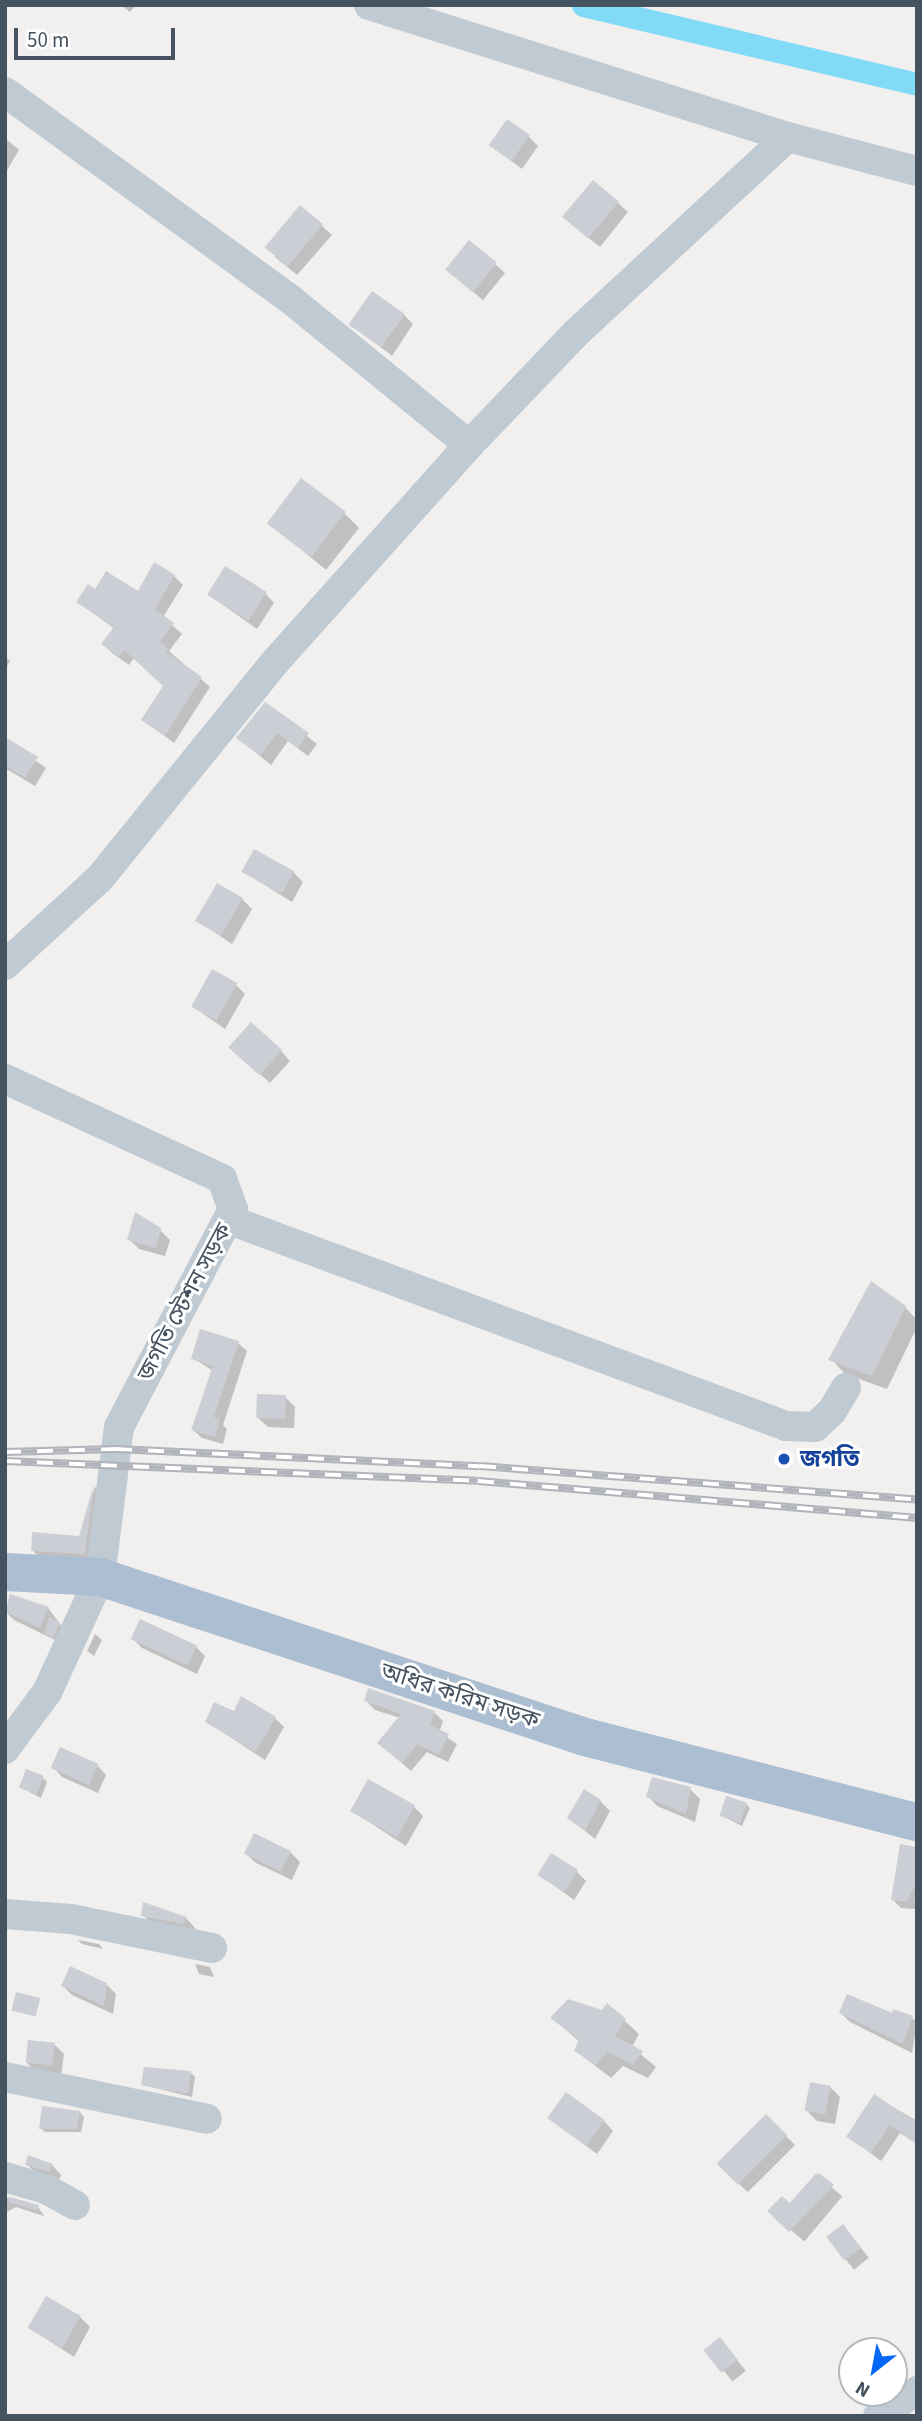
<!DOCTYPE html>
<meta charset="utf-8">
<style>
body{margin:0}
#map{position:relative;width:922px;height:2421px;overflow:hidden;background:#f2efef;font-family:"Source Sans 3","Noto Sans Bengali",sans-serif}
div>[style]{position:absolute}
.shadow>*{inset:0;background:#0003;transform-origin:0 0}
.canal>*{height:23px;margin:-11.5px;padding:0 11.5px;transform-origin:11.5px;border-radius:11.5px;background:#82dbf6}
.building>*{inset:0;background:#cbced5;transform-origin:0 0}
.minor>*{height:30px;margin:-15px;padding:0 15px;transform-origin:15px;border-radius:15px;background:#bfcad3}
.major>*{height:38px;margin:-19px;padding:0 19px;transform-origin:19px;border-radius:19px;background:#acbed1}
.rail>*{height:8px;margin-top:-4px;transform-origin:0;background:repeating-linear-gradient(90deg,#fff 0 16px,#b1b4bb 0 32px);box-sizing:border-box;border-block:2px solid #b1b4bb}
.dots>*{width:19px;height:19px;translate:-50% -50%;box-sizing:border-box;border:4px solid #fff;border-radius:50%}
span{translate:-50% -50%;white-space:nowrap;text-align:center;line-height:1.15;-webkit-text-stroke:6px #fff;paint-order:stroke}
.street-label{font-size:23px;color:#45525f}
.transit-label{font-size:23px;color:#164399;font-weight:700}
.left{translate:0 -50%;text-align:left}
.frame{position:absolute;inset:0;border:7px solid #45525f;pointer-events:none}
.north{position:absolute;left:838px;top:2337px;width:70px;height:70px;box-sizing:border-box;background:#fff;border:2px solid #b5babf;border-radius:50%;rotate:211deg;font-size:19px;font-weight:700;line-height:28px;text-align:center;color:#45525f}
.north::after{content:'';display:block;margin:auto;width:24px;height:32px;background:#0468f7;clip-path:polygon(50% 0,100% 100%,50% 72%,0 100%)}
.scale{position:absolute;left:14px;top:28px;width:161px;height:32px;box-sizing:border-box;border:4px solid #45525f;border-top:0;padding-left:9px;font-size:21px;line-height:24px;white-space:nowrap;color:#45525f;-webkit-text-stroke:5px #fff;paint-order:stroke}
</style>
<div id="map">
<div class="shadow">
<div style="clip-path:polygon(121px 5px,136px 5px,130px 12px)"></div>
<div style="clip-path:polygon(528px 136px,538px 146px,522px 169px,491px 145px)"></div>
<div style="clip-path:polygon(5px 138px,19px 150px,6px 172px,5px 172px)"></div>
<div style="clip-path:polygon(618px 203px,628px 212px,600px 247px,575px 227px)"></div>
<div style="clip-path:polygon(301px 207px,332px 235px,297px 275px,275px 257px)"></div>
<div style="clip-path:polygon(495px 264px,505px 273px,483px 300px,457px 279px)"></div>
<div style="clip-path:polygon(404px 315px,413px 324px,392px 356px,351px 324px)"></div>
<div style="clip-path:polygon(345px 514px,359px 528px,326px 570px,268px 522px)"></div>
<div style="clip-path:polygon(174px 576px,183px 585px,163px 617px,182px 634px,169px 651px,210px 687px,174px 743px,143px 720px,165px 686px,134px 658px,129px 665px,112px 653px,103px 644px,115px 629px,78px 602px,95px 591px,138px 593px)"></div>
<div style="clip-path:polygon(265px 593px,274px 603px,257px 629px,209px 595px)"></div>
<div style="clip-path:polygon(5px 657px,10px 661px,5px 669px)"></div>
<div style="clip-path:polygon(266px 704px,317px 744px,308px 756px,288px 741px,271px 765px,238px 738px)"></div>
<div style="clip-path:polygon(5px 739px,46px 768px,35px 786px,5px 768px)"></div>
<div style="clip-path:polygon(244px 872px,293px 872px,303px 882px,292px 902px)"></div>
<div style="clip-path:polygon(242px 899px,252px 909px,232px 944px,198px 921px)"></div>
<div style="clip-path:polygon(236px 985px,245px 994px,225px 1029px,192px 1006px)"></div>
<div style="clip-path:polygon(281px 1051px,290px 1061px,270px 1083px,240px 1056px)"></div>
<div style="clip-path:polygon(160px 1230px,170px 1240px,165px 1256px,139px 1249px,129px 1239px)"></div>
<div style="clip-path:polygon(905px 1307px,917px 1320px,917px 1327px,887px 1389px,845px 1374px,831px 1359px)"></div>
<div style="clip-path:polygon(238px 1343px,247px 1351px,223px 1425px,227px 1429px,223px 1444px,202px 1438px,193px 1430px,213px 1371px,193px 1358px)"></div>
<div style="clip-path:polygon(285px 1397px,295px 1407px,294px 1428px,268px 1427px,258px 1418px)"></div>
<div style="clip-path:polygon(95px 1487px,103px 1495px,94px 1563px,42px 1560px,33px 1551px,80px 1538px)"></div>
<div style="clip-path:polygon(11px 1596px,48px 1608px,63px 1628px,57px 1641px,14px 1620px,5px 1611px)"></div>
<div style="clip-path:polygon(95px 1634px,102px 1640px,94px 1656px,87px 1651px)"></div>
<div style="clip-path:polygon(133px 1639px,196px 1647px,205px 1656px,197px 1674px,142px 1648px)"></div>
<div style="clip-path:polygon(366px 1701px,434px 1712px,443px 1721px,439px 1732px,457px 1744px,448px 1762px,427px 1752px,411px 1771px,379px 1743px,400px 1718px,375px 1710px)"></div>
<div style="clip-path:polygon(234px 1713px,275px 1718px,284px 1727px,265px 1760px,207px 1722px)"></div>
<div style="clip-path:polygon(97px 1765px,106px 1775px,98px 1793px,62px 1777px,53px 1767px)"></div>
<div style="clip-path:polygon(43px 1778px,47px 1782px,41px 1798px,22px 1788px)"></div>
<div style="clip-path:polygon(690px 1789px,700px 1799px,695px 1822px,657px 1806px,648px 1796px)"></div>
<div style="clip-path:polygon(600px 1801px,610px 1811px,595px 1839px,569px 1818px)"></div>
<div style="clip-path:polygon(746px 1804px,750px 1808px,742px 1826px,721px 1815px)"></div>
<div style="clip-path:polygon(414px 1807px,423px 1816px,406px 1846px,352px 1811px)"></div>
<div style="clip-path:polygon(917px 1850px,917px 1904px,915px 1909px,901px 1908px,893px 1900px)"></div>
<div style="clip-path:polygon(290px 1852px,300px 1862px,292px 1880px,256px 1863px,246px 1854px)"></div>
<div style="clip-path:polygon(577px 1872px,586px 1881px,574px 1900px,540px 1875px)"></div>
<div style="clip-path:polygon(143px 1915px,186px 1918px,195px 1928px,193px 1933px,153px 1925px)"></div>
<div style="clip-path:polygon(78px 1940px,99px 1944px,103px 1949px,82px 1944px)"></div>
<div style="clip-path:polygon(195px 1964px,210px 1967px,214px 1977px,199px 1974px)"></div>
<div style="clip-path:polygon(106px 1984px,116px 1994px,113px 2014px,72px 1995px,63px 1986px)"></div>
<div style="clip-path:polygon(841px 2013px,912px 2018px,917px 2022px,912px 2053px,850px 2022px)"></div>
<div style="clip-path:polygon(552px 2018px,624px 2020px,639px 2034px,632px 2047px,656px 2067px,648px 2078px,623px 2066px,611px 2078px,576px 2051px,580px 2042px)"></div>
<div style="clip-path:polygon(54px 2044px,64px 2054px,61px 2077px,36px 2072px,27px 2063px)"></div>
<div style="clip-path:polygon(191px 2073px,195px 2077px,192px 2097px,143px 2085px)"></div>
<div style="clip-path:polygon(830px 2087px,840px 2097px,835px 2124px,817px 2121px,807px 2111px)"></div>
<div style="clip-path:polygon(874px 2096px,917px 2121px,917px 2144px,900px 2133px,881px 2161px,848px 2136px)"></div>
<div style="clip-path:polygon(80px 2112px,84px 2117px,81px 2132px,45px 2132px,41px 2128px)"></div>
<div style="left:766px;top:2116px;width:41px;height:67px;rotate:45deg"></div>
<div style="clip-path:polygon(550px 2118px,604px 2121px,613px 2131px,597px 2154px)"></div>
<div style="clip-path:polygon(27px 2164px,52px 2165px,61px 2175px,59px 2180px,36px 2174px)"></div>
<div style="left:817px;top:2175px;width:33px;height:59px;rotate:40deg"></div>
<div style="clip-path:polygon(5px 2197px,38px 2207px,44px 2216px,16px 2207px,5px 2213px)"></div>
<div style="left:843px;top:2226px;width:41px;height:19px;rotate:51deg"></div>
<div style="clip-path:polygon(80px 2317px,90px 2327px,74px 2357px,31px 2329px)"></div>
<div style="left:720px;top:2339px;width:41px;height:17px;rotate:51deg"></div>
</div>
<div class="canal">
<div style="left:583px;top:5px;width:343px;rotate:13.3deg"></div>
</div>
<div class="building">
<div style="left:507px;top:119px;width:28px;height:32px;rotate:35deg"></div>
<div style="left:593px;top:180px;width:34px;height:48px;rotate:40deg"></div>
<div style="left:300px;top:205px;width:30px;height:55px;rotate:40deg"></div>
<div style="left:469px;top:240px;width:36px;height:38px;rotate:39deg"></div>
<div style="left:372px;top:291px;width:40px;height:41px;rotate:35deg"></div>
<div style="left:301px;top:478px;width:56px;height:57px;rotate:37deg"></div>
<div style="clip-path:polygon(154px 562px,175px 575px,155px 609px,174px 623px,160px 642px,169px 649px,166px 652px,202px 677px,165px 736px,141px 720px,163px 686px,124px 650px,119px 657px,101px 644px,114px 627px,76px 602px,88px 584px,95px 589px,106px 571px,138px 591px)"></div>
<div style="left:225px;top:566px;width:49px;height:34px;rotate:32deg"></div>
<div style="clip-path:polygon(265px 702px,309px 733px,298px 748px,277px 733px,260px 756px,236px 738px)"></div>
<div style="clip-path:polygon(5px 737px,38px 757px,25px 778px,5px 766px)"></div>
<div style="left:254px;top:849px;width:46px;height:26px;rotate:29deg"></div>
<div style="left:217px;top:883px;width:30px;height:44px;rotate:30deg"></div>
<div style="left:212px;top:969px;width:29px;height:43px;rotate:29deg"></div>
<div style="left:251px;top:1022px;width:42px;height:34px;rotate:42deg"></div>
<div style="clip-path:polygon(135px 1212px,161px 1228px,156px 1248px,127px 1240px)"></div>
<div style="clip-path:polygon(871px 1281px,906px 1306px,872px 1376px,828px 1360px)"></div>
<div style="clip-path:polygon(200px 1329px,239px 1341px,214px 1417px,220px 1419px,215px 1437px,191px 1430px,213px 1366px,191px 1359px)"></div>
<div style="left:257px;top:1394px;width:29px;height:24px;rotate:2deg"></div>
<div style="clip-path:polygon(94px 1484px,85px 1554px,31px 1551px,32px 1532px,79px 1536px)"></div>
<div style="clip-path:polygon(10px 1594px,49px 1607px,40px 1628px,5px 1612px)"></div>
<div style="clip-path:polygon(49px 1617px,60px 1622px,53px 1638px,44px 1634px)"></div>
<div style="left:140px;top:1619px;width:63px;height:22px;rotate:25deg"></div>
<div style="clip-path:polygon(368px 1688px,435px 1711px,430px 1725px,449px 1734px,439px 1755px,417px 1744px,402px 1763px,377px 1743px,401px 1714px,364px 1701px)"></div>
<div style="clip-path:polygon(241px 1696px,276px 1717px,256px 1752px,205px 1722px,214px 1702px,234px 1711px)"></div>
<div style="left:60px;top:1747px;width:42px;height:23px;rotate:24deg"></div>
<div style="left:26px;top:1769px;width:19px;height:20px;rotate:21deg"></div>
<div style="clip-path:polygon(652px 1777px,691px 1787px,686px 1814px,646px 1797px)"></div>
<div style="left:368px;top:1779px;width:54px;height:37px;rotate:29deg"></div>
<div style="clip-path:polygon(584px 1789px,601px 1800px,585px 1831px,567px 1818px)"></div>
<div style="left:726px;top:1796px;width:22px;height:21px;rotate:18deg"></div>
<div style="left:254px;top:1833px;width:41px;height:23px;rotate:26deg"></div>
<div style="clip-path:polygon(900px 1844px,917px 1847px,917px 1881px,907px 1902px,891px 1900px)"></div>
<div style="left:551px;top:1853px;width:32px;height:26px;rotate:32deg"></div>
<div style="clip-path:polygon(143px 1902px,187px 1917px,183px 1924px,141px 1916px)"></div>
<div style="clip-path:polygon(70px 1966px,107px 1983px,104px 2006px,61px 1986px)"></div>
<div style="left:16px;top:1992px;width:25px;height:19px;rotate:14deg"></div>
<div style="clip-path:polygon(847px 1994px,892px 2013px,893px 2009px,913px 2016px,903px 2044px,839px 2013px)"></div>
<div style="clip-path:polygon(568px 1999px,602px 2010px,607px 2003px,626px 2019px,615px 2036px,643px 2051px,633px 2065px,607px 2052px,596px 2065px,574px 2051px,579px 2039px,550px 2018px)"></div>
<div style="left:28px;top:2040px;width:27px;height:23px;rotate:6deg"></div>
<div style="clip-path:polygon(144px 2067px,191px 2071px,188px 2094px,141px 2085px)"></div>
<div style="left:810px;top:2082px;width:21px;height:29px;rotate:11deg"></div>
<div style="left:566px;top:2092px;width:48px;height:32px;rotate:36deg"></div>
<div style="clip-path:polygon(874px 2094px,917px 2123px,917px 2144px,890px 2125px,871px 2153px,846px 2137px)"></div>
<div style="clip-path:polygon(42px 2106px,80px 2111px,77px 2129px,39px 2129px)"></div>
<div style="left:766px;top:2114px;width:30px;height:70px;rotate:45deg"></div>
<div style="clip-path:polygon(28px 2155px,53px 2164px,50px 2172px,25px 2165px)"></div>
<div style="clip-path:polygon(817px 2172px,816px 2178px,819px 2173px,834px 2185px,789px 2232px,767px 2211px,782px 2196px,790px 2203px)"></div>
<div style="clip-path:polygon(10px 2197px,39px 2205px,37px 2211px,8px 2202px)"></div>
<div style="left:843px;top:2224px;width:30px;height:21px;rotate:53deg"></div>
<div style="left:46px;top:2296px;width:40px;height:37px;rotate:30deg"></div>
<div style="left:720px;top:2337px;width:29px;height:21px;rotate:52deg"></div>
</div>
<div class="minor">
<div style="left:369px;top:5px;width:439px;rotate:17.5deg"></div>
<div style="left:788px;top:137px;width:133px;rotate:14.8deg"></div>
<div style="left:5px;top:92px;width:352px;rotate:36deg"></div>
<div style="left:290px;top:299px;width:231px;rotate:39.2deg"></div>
<div style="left:5px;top:965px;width:129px;rotate:-42.5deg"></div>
<div style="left:100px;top:878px;width:278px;rotate:-51deg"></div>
<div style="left:275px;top:662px;width:291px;rotate:-48.2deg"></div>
<div style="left:469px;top:445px;width:153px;rotate:-46.3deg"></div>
<div style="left:575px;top:334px;width:290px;rotate:-42.8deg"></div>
<div style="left:5px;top:1079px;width:239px;rotate:24.7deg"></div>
<div style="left:222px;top:1179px;width:32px;rotate:70deg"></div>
<div style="left:233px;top:1209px;width:246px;rotate:117.6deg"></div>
<div style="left:119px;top:1427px;width:151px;rotate:97.2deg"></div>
<div style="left:100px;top:1577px;width:127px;rotate:114.7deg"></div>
<div style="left:47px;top:1692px;width:71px;rotate:126.4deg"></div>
<div style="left:230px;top:1220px;width:593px;rotate:20.33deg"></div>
<div style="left:786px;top:1426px;width:29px;rotate:2deg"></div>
<div style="left:815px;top:1427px;width:23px;rotate:-43deg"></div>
<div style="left:832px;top:1411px;width:27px;rotate:-59deg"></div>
<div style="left:5px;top:1914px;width:66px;rotate:4.3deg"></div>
<div style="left:71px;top:1919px;width:144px;rotate:11.6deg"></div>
<div style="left:5px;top:2077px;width:206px;rotate:11.7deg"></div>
<div style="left:5px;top:2177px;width:43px;rotate:16.3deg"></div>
<div style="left:46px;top:2189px;width:33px;rotate:29deg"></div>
<div style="left:878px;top:2416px;width:46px;rotate:-32.7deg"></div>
</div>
<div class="major">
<div style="left:5px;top:1572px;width:95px;rotate:3deg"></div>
<div style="left:100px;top:1577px;width:511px;rotate:18.26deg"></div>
<div style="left:585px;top:1737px;width:343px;rotate:14.4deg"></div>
</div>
<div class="rail">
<div style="left:5px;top:1452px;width:111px;rotate:-1.5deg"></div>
<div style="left:116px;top:1449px;width:364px;rotate:2.7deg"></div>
<div style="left:480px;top:1466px;width:438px;rotate:4.4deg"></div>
<div style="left:5px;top:1461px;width:473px;rotate:2.4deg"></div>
<div style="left:478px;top:1481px;width:441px;rotate:4.8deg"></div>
</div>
<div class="dots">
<div style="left:784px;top:1459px;background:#1a4fb4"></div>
</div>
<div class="street-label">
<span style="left:185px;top:1302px;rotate:-62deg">জগতি স্টেশন সড়ক</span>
<span style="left:460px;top:1696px;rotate:18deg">অধির করিম সড়ক</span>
</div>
<div class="transit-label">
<span class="left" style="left:800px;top:1459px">জগতি</span>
</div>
<div class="frame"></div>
<div class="north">N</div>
<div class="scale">50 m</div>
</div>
